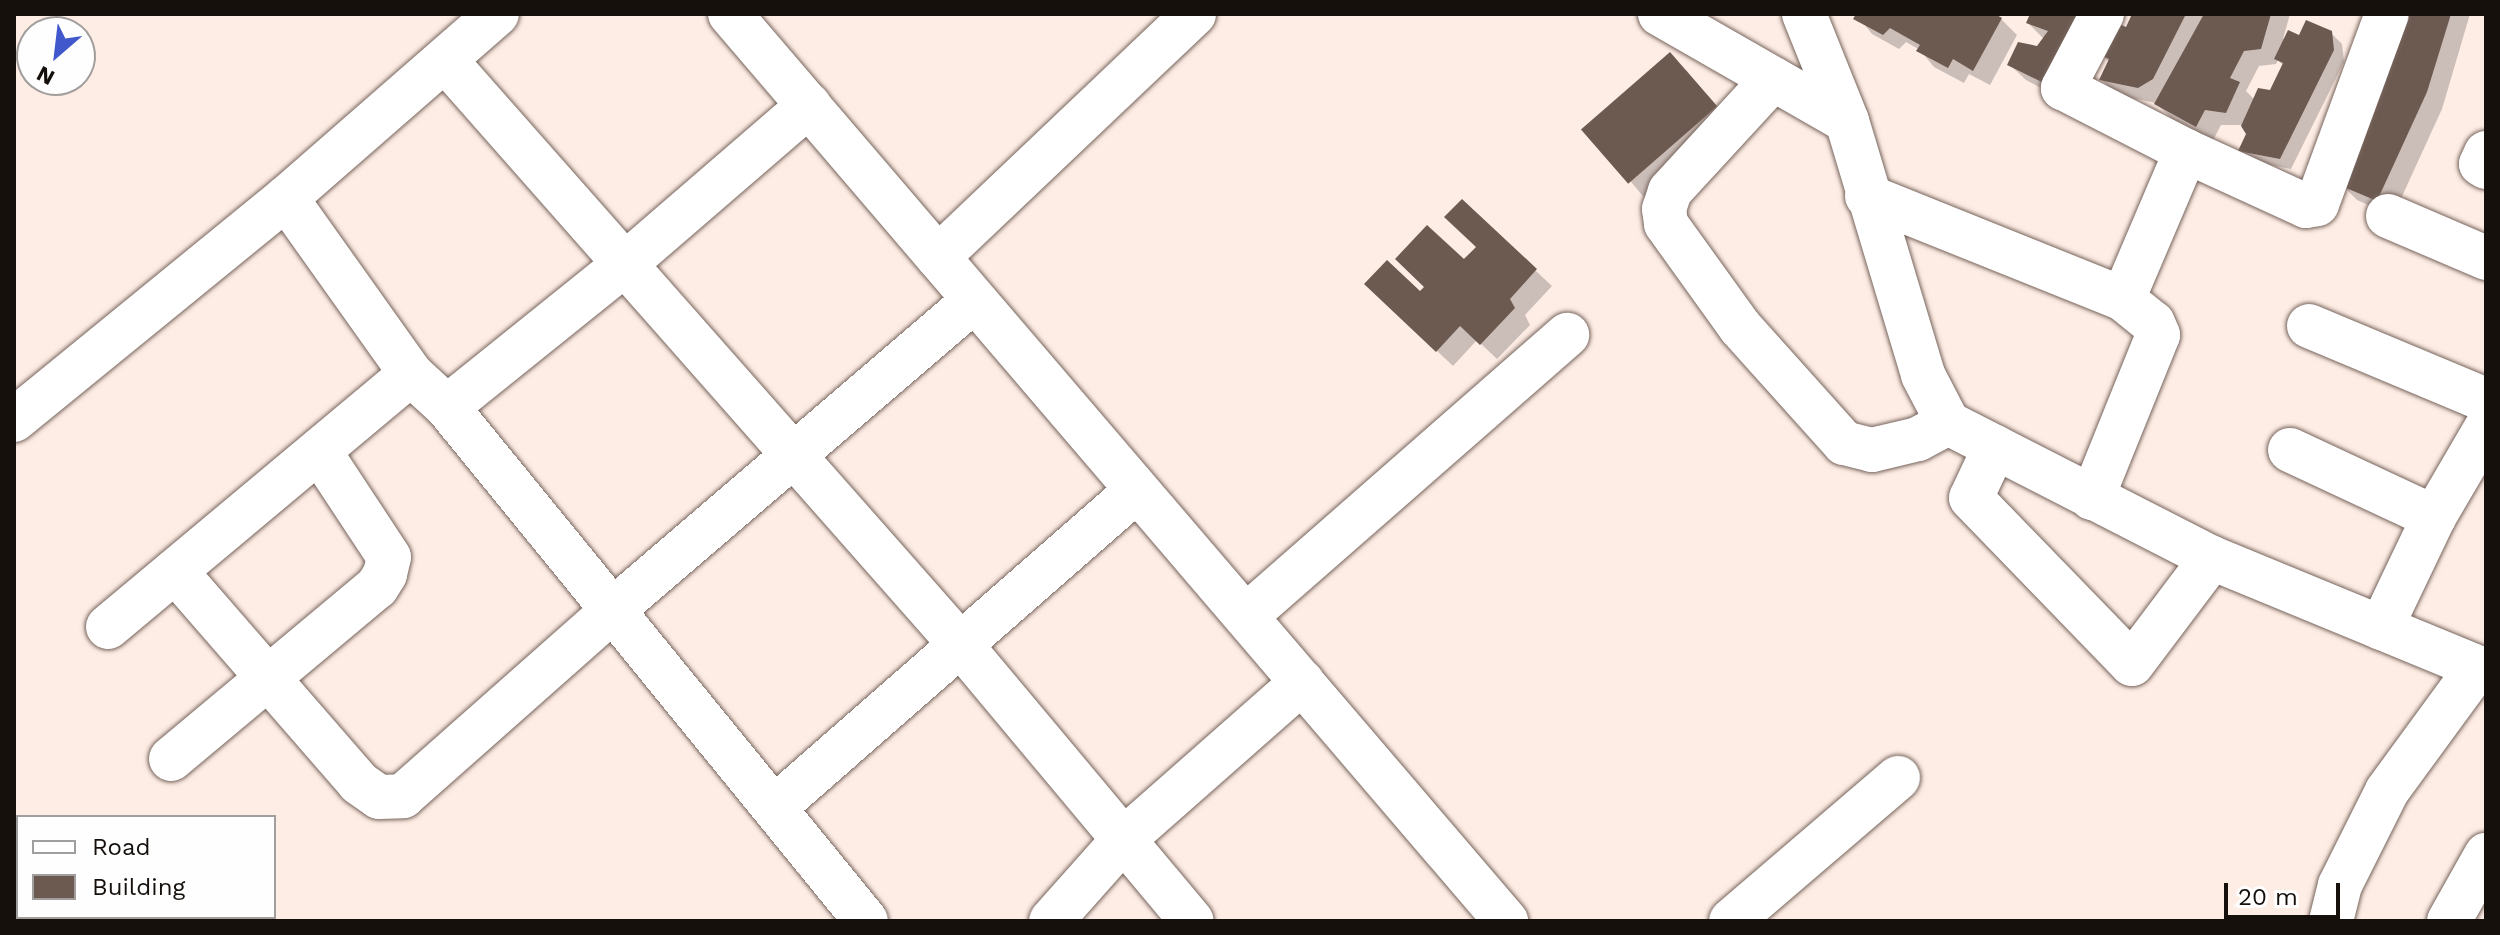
<!DOCTYPE html>
<style>
body{margin:0}
#map{position:relative;width:2500px;height:935px;overflow:hidden;background:#feede5;font-family:"Work Sans",sans-serif}
div>[style]{position:absolute}
.shadow>*{inset:0;background:#0003;transform-origin:0 0}
.building>*{inset:0;background:#6c5a51;transform-origin:0 0}
.roads{filter:drop-shadow(0 0 2px #76645c) drop-shadow(0 0 2px #76645c)}
.minor>*{height:44px;margin:-22px;padding:0 22px;transform-origin:22px;border-radius:22px;background:#fff}
span{translate:-50% -50%;white-space:nowrap;text-align:center;line-height:1.15;-webkit-text-stroke:8px #fefefe;paint-order:stroke}
.frame{position:absolute;inset:0;border:16px solid #16100c;pointer-events:none}
.legend{position:absolute;left:16px;top:815px;width:260px;height:104px;box-sizing:border-box;background:#fefefe;border:2px solid #a19f9d;margin:0;padding:10px 14px;list-style:none;font-size:24px;color:#16100c}
.legend li{display:flex;align-items:center;gap:16px;height:40px}
.legend b{width:40px;border:2px solid #a19f9d}
.north{position:absolute;left:16px;top:16px;width:80px;height:80px;box-sizing:border-box;background:#fefefe;border:2px solid #a19f9d;border-radius:50%;rotate:208deg;font-size:22px;font-weight:700;line-height:32px;text-align:center;color:#16100c}
.north::after{content:'';display:block;margin:auto;width:28px;height:36px;background:#4058cb;clip-path:polygon(50% 0,100% 100%,50% 72%,0 100%)}
.scale{position:absolute;left:2224px;top:883px;width:116px;height:36px;box-sizing:border-box;border:4px solid #16100c;border-top:0;padding-left:10px;font-size:24px;line-height:28px;white-space:nowrap;color:#16100c;-webkit-text-stroke:6px #fefefe;paint-order:stroke}
</style>
<div id="map">
<div class="shadow">
<div style="clip-path:polygon(1856px 14px,1996px 14px,2017px 35px,1990px 85px,1969px 74px,1964px 83px,1934px 67px,1920px 50px,1906px 42px,1899px 49px,1872px 34px)"></div>
<div style="clip-path:polygon(2033px 14px,2113px 14px,2062px 99px,2026px 80px,2010px 65px,2038px 48px,2044px 39px,2028px 23px)"></div>
<div style="clip-path:polygon(evenodd,2135px 14px,2290px 14px,2283px 39px,2331px 33px,2342px 44px,2344px 62px,2291px 169px,2251px 161px,2240px 150px,2248px 134px,2242px 125px,2221px 125px,2212px 142px,2172px 119px,2156px 103px,2117px 95px,2102px 80px,2110px 63px,2100px 53px,2127px 30px,2135px 14px,2278px 60px,2284px 66px,2271px 92px,2255px 100px,2246px 91px,2259px 66px,2276px 64px,2278px 60px)"></div>
<div style="clip-path:polygon(2399px 14px,2470px 14px,2442px 109px,2393px 216px,2357px 200px,2341px 184px)"></div>
<div style="left:1686px;top:70px;width:70px;height:114px;rotate:50deg"></div>
<div style="clip-path:polygon(1462px 202px,1552px 286px,1525px 315px,1530px 325px,1497px 359px,1477px 340px,1453px 366px,1382px 299px,1420px 294px,1478px 247px)"></div>
</div>
<div class="building">
<div style="clip-path:polygon(1856px 14px,1995px 14px,2002px 18px,1973px 71px,1953px 59px,1948px 68px,1916px 51px,1920px 45px,1890px 28px,1883px 35px,1853px 19px)"></div>
<div style="clip-path:polygon(2030px 14px,2081px 14px,2046px 84px,2007px 65px,2018px 42px,2037px 46px,2048px 31px,2026px 23px)"></div>
<div style="clip-path:polygon(2132px 14px,2186px 14px,2153px 79px,2138px 88px,2099px 80px,2109px 59px,2098px 54px,2113px 21px,2126px 27px)"></div>
<div style="clip-path:polygon(2204px 14px,2271px 14px,2261px 49px,2244px 51px,2230px 78px,2240px 82px,2226px 113px,2205px 110px,2196px 127px,2154px 104px)"></div>
<div style="clip-path:polygon(2397px 14px,2451px 14px,2427px 92px,2377px 201px,2339px 185px)"></div>
<div style="clip-path:polygon(2306px 20px,2332px 31px,2334px 50px,2280px 159px,2238px 151px,2246px 134px,2241px 126px,2258px 88px,2270px 90px,2283px 63px,2274px 59px,2288px 30px,2299px 35px)"></div>
<div style="left:1670px;top:52px;width:72px;height:118px;rotate:49deg"></div>
<div style="clip-path:polygon(1462px 199px,1537px 269px,1510px 299px,1515px 308px,1480px 345px,1460px 326px,1436px 352px,1364px 284px,1387px 260px,1420px 291px,1424px 287px,1395px 259px,1427px 225px,1464px 259px,1476px 247px,1444px 217px)"></div>
</div>
<div class="roads">
<div class="minor">
<div style="left:730px;top:14px;width:1194px;rotate:49.45deg"></div>
<div style="left:1660px;top:14px;width:215px;rotate:29.8deg"></div>
<div style="left:1804px;top:14px;width:115px;rotate:68.1deg"></div>
<div style="left:1847px;top:121px;width:265px;rotate:73.3deg"></div>
<div style="left:1923px;top:375px;width:54px;rotate:62.5deg"></div>
<div style="left:1948px;top:423px;width:297px;rotate:27.1deg"></div>
<div style="left:2212px;top:558px;width:296px;rotate:22.4deg"></div>
<div style="left:2102px;top:14px;width:84px;rotate:117.8deg"></div>
<div style="left:2063px;top:88px;width:138px;rotate:27.1deg"></div>
<div style="left:445px;top:60px;width:779px;rotate:48.59deg"></div>
<div style="left:960px;top:644px;width:361px;rotate:50.1deg"></div>
<div style="left:1773px;top:79px;width:152px;rotate:132.6deg"></div>
<div style="left:1670px;top:191px;width:19px;rotate:108deg"></div>
<div style="left:1664px;top:209px;width:15px;rotate:82deg"></div>
<div style="left:1666px;top:224px;width:127px;rotate:54.3deg"></div>
<div style="left:1740px;top:327px;width:156px;rotate:48.1deg"></div>
<div style="left:1844px;top:443px;width:29px;rotate:14deg"></div>
<div style="left:1872px;top:450px;width:47px;rotate:-13.4deg"></div>
<div style="left:1918px;top:439px;width:34px;rotate:-28deg"></div>
<div style="left:2486px;top:153px;width:12px;rotate:114deg"></div>
<div style="left:2481px;top:164px;width:6px;rotate:31deg"></div>
<div style="left:1867px;top:196px;width:276px;rotate:21.9deg"></div>
<div style="left:2123px;top:299px;width:38px;rotate:39deg"></div>
<div style="left:2153px;top:323px;width:13px;rotate:67deg"></div>
<div style="left:2158px;top:335px;width:176px;rotate:112deg"></div>
<div style="left:286px;top:198px;width:216px;rotate:54.6deg"></div>
<div style="left:411px;top:374px;width:49px;rotate:42.5deg"></div>
<div style="left:447px;top:407px;width:663px;rotate:50.81deg"></div>
<div style="left:2388px;top:216px;width:107px;rotate:23.2deg"></div>
<div style="left:938px;top:257px;width:353px;rotate:-43.5deg"></div>
<div style="left:2123px;top:299px;width:161px;rotate:-66.9deg"></div>
<div style="left:2186px;top:151px;width:132px;rotate:24.6deg"></div>
<div style="left:2306px;top:206px;width:11px;rotate:-10deg"></div>
<div style="left:2317px;top:204px;width:202px;rotate:-69.8deg"></div>
<div style="left:2309px;top:326px;width:192px;rotate:22.7deg"></div>
<div style="left:447px;top:407px;width:228px;rotate:-38.8deg"></div>
<div style="left:625px;top:264px;width:243px;rotate:-40.8deg"></div>
<div style="left:14px;top:420px;width:351px;rotate:-39.2deg"></div>
<div style="left:286px;top:198px;width:280px;rotate:-41.1deg"></div>
<div style="left:1995px;top:447px;width:56px;rotate:115.2deg"></div>
<div style="left:1971px;top:498px;width:231px;rotate:45.9deg"></div>
<div style="left:2132px;top:664px;width:133px;rotate:-53deg"></div>
<div style="left:2290px;top:450px;width:159px;rotate:25deg"></div>
<div style="left:175px;top:571px;width:281px;rotate:49deg"></div>
<div style="left:359px;top:783px;width:24px;rotate:35deg"></div>
<div style="left:379px;top:797px;width:24px;rotate:-2deg"></div>
<div style="left:403px;top:796px;width:282px;rotate:-41.5deg"></div>
<div style="left:614px;top:609px;width:474px;rotate:-40.6deg"></div>
<div style="left:1246px;top:616px;width:427px;rotate:-41.2deg"></div>
<div style="left:108px;top:627px;width:395px;rotate:-39.9deg"></div>
<div style="left:2381px;top:628px;width:123px;rotate:-64.5deg"></div>
<div style="left:2434px;top:517px;width:103px;rotate:-59.7deg"></div>
<div style="left:171px;top:759px;width:268px;rotate:-39.9deg"></div>
<div style="left:377px;top:587px;width:15px;rotate:-58deg"></div>
<div style="left:385px;top:574px;width:17px;rotate:-77deg"></div>
<div style="left:389px;top:557px;width:127px;rotate:-123.4deg"></div>
<div style="left:775px;top:807px;width:481px;rotate:-41.2deg"></div>
<div style="left:1051px;top:921px;width:108px;rotate:-48.4deg"></div>
<div style="left:1123px;top:840px;width:239px;rotate:-41.4deg"></div>
<div style="left:1731px;top:921px;width:220px;rotate:-40.6deg"></div>
<div style="left:2331px;top:921px;width:37px;rotate:-76deg"></div>
<div style="left:2340px;top:885px;width:105px;rotate:-63.4deg"></div>
<div style="left:2387px;top:791px;width:152px;rotate:-53.8deg"></div>
<div style="left:2449px;top:921px;width:76px;rotate:-60.7deg"></div>
</div>
</div>
<div class="frame"></div>
<ul class="legend">
<li><b style="height:10px;background:#fff"></b>Road</li>
<li><b style="height:22px;background:#6c5a51"></b>Building</li>
</ul>
<div class="north">N</div>
<div class="scale">20 m</div>
</div>
